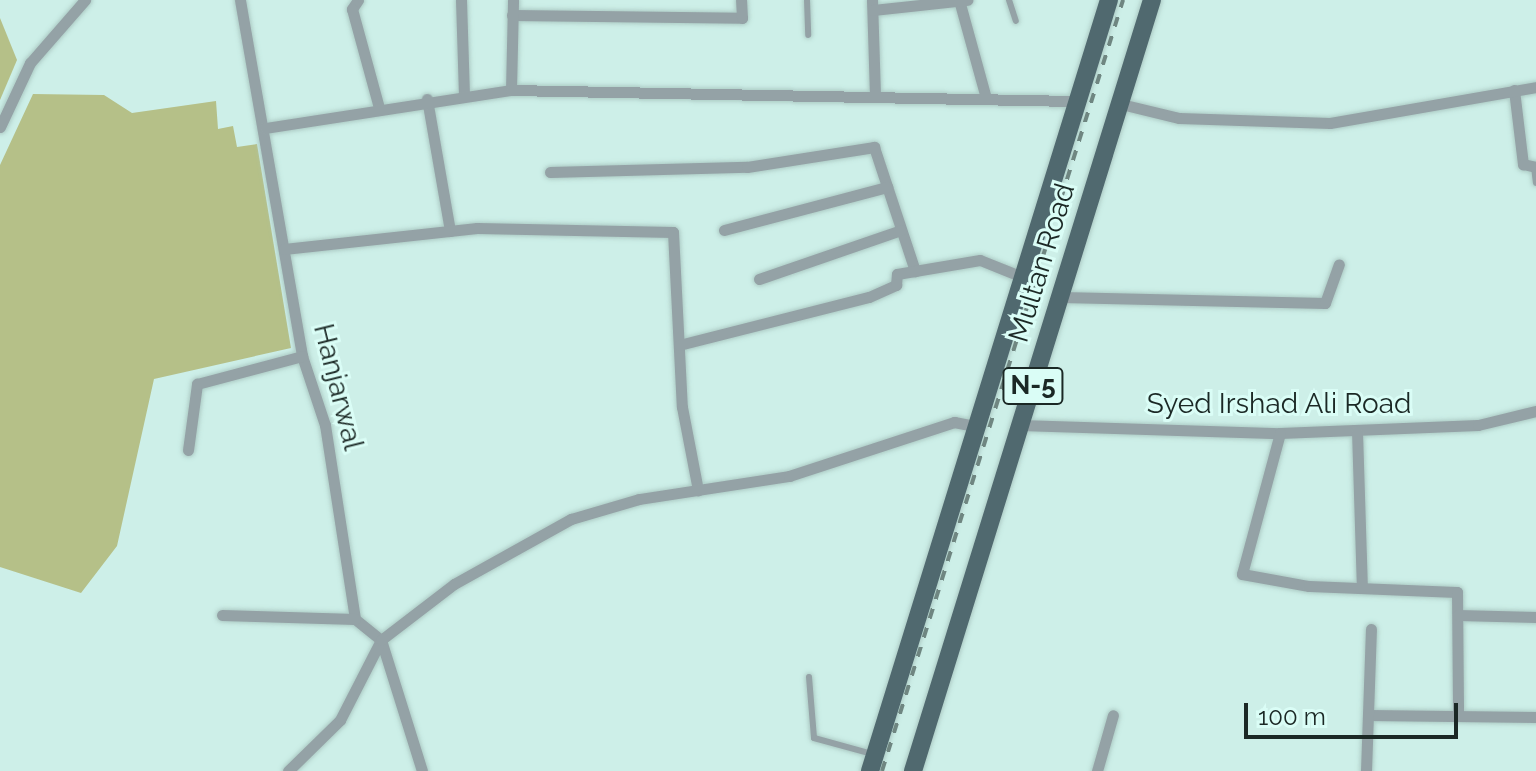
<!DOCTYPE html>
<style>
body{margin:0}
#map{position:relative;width:1536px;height:771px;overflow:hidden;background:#cdefe8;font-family:Raleway,sans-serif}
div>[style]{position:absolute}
.green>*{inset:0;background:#b5c088}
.roads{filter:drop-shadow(0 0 2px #adcbc5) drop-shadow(0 0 2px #adcbc5)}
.lane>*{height:6px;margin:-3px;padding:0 3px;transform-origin:3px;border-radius:3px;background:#94a2a6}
.street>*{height:11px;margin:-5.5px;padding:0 5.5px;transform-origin:5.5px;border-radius:5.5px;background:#94a2a6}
.primary>*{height:18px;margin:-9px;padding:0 9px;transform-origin:9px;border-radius:9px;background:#50696f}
.rail>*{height:4px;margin-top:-2px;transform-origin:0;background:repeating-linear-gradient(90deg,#6f8681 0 10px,transparent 0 20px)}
span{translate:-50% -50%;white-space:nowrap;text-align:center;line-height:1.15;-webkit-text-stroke:6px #dafdf6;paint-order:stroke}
.shield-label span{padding:2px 6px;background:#dafdf6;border:2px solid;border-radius:6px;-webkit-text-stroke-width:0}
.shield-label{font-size:26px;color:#1b2825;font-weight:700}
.street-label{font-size:28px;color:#1b2825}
.scale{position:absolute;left:1244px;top:703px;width:214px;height:36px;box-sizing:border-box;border:4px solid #1b2825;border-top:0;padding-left:10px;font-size:24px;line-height:28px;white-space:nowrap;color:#1b2825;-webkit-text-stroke:6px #dafdf6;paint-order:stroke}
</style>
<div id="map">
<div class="green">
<div style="clip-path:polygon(0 18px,17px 60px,0 100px)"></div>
<div style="clip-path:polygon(33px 94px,104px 95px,132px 113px,216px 101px,218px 129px,233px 126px,237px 147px,257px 144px,291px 348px,154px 379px,117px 546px,81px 593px,0 567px,0 165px)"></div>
</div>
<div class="roads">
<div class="lane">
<div style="left:807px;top:0;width:35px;rotate:88deg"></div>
<div style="left:1009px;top:0;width:22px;rotate:72deg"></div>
<div style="left:1534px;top:167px;width:16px;rotate:83deg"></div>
<div style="left:809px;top:677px;width:61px;rotate:85.3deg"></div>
<div style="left:814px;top:738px;width:60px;rotate:15.4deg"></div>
</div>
<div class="street">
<div style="left:240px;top:0;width:361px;rotate:80.1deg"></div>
<div style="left:302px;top:356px;width:73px;rotate:71.6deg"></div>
<div style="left:325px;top:425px;width:196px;rotate:81.2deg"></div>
<div style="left:355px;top:619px;width:33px;rotate:39deg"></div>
<div style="left:381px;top:640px;width:137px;rotate:72.6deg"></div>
<div style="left:358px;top:0;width:11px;rotate:124deg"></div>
<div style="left:352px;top:9px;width:103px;rotate:74.7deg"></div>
<div style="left:461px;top:0;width:95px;rotate:88.2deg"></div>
<div style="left:872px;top:0;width:96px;rotate:88.2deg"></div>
<div style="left:959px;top:0;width:102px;rotate:74.6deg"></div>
<div style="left:873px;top:10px;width:95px;rotate:-6.1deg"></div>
<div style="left:512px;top:15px;width:230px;rotate:0.7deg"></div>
<div style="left:742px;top:18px;width:18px;rotate:-93deg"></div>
<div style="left:511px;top:90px;width:90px;rotate:-88.7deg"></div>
<div style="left:1514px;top:90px;width:75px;rotate:83.1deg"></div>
<div style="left:1523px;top:164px;width:13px;rotate:13deg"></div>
<div style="left:427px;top:99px;width:134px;rotate:80.1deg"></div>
<div style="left:1121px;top:104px;width:60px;rotate:13.6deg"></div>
<div style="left:1179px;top:118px;width:151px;rotate:1.9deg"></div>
<div style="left:1330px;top:123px;width:209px;rotate:-9.9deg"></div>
<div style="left:0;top:127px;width:71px;rotate:-64.9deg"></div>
<div style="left:30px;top:63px;width:84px;rotate:-48.9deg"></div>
<div style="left:265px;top:128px;width:249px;rotate:-8.8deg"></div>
<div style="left:511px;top:90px;width:565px;rotate:1.12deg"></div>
<div style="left:550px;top:172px;width:197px;rotate:-1.5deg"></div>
<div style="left:747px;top:167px;width:129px;rotate:-8.9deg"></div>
<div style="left:874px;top:147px;width:131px;rotate:71.7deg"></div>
<div style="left:724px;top:230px;width:169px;rotate:-14.8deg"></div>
<div style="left:284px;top:249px;width:194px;rotate:-6.2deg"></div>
<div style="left:477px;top:228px;width:196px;rotate:1.2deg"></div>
<div style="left:673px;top:232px;width:175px;rotate:87.1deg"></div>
<div style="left:682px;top:407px;width:85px;rotate:79.1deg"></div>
<div style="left:759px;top:279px;width:150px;rotate:-19deg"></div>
<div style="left:1061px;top:297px;width:264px;rotate:1.3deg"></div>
<div style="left:1325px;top:303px;width:41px;rotate:-70.3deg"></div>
<div style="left:679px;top:345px;width:196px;rotate:-14.2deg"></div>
<div style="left:869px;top:297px;width:30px;rotate:-24deg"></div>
<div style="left:896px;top:285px;width:11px;rotate:-85deg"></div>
<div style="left:897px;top:274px;width:84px;rotate:-9.6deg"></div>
<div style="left:980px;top:260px;width:48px;rotate:21.8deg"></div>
<div style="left:1020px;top:425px;width:260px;rotate:1.8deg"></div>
<div style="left:1280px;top:433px;width:198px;rotate:-2.3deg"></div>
<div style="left:1478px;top:425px;width:60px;rotate:-13.6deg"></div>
<div style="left:1357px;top:431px;width:157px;rotate:88.2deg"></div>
<div style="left:1280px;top:433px;width:146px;rotate:105.1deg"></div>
<div style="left:1242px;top:574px;width:68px;rotate:10.2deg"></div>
<div style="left:1309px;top:586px;width:148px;rotate:2.3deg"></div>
<div style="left:1457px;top:592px;width:124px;rotate:89.5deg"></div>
<div style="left:188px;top:450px;width:67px;rotate:-82.2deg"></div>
<div style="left:197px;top:384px;width:109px;rotate:-14.9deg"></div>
<div style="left:222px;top:615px;width:133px;rotate:1.7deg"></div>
<div style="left:1458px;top:615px;width:78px;rotate:1.5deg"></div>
<div style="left:1368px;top:715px;width:168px;rotate:0.7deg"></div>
<div style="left:288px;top:771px;width:73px;rotate:-44.4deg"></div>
<div style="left:340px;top:720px;width:90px;rotate:-62.9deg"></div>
<div style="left:381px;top:640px;width:92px;rotate:-37.5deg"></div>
<div style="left:454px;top:584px;width:134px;rotate:-29.1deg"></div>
<div style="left:571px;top:519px;width:71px;rotate:-16.4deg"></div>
<div style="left:639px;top:499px;width:152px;rotate:-8.7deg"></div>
<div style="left:789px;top:476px;width:174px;rotate:-18.1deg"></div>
<div style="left:954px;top:422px;width:25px;rotate:11deg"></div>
<div style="left:1097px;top:771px;width:58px;rotate:-74.1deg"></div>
<div style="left:1366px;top:771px;width:142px;rotate:-88deg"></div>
</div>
<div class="primary">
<div style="left:870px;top:771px;width:807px;rotate:-72.78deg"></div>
<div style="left:913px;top:771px;width:807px;rotate:-72.78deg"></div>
</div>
</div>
<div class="rail">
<div style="left:882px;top:771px;width:808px;rotate:-72.64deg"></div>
</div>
<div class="shield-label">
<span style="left:1033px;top:386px">N-5</span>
</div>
<div class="street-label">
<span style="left:1042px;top:263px;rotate:-73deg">Multan Road</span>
<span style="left:338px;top:387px;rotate:76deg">Hanjarwal</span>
<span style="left:1279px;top:404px">Syed Irshad Ali Road</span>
</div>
<div class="scale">100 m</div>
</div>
